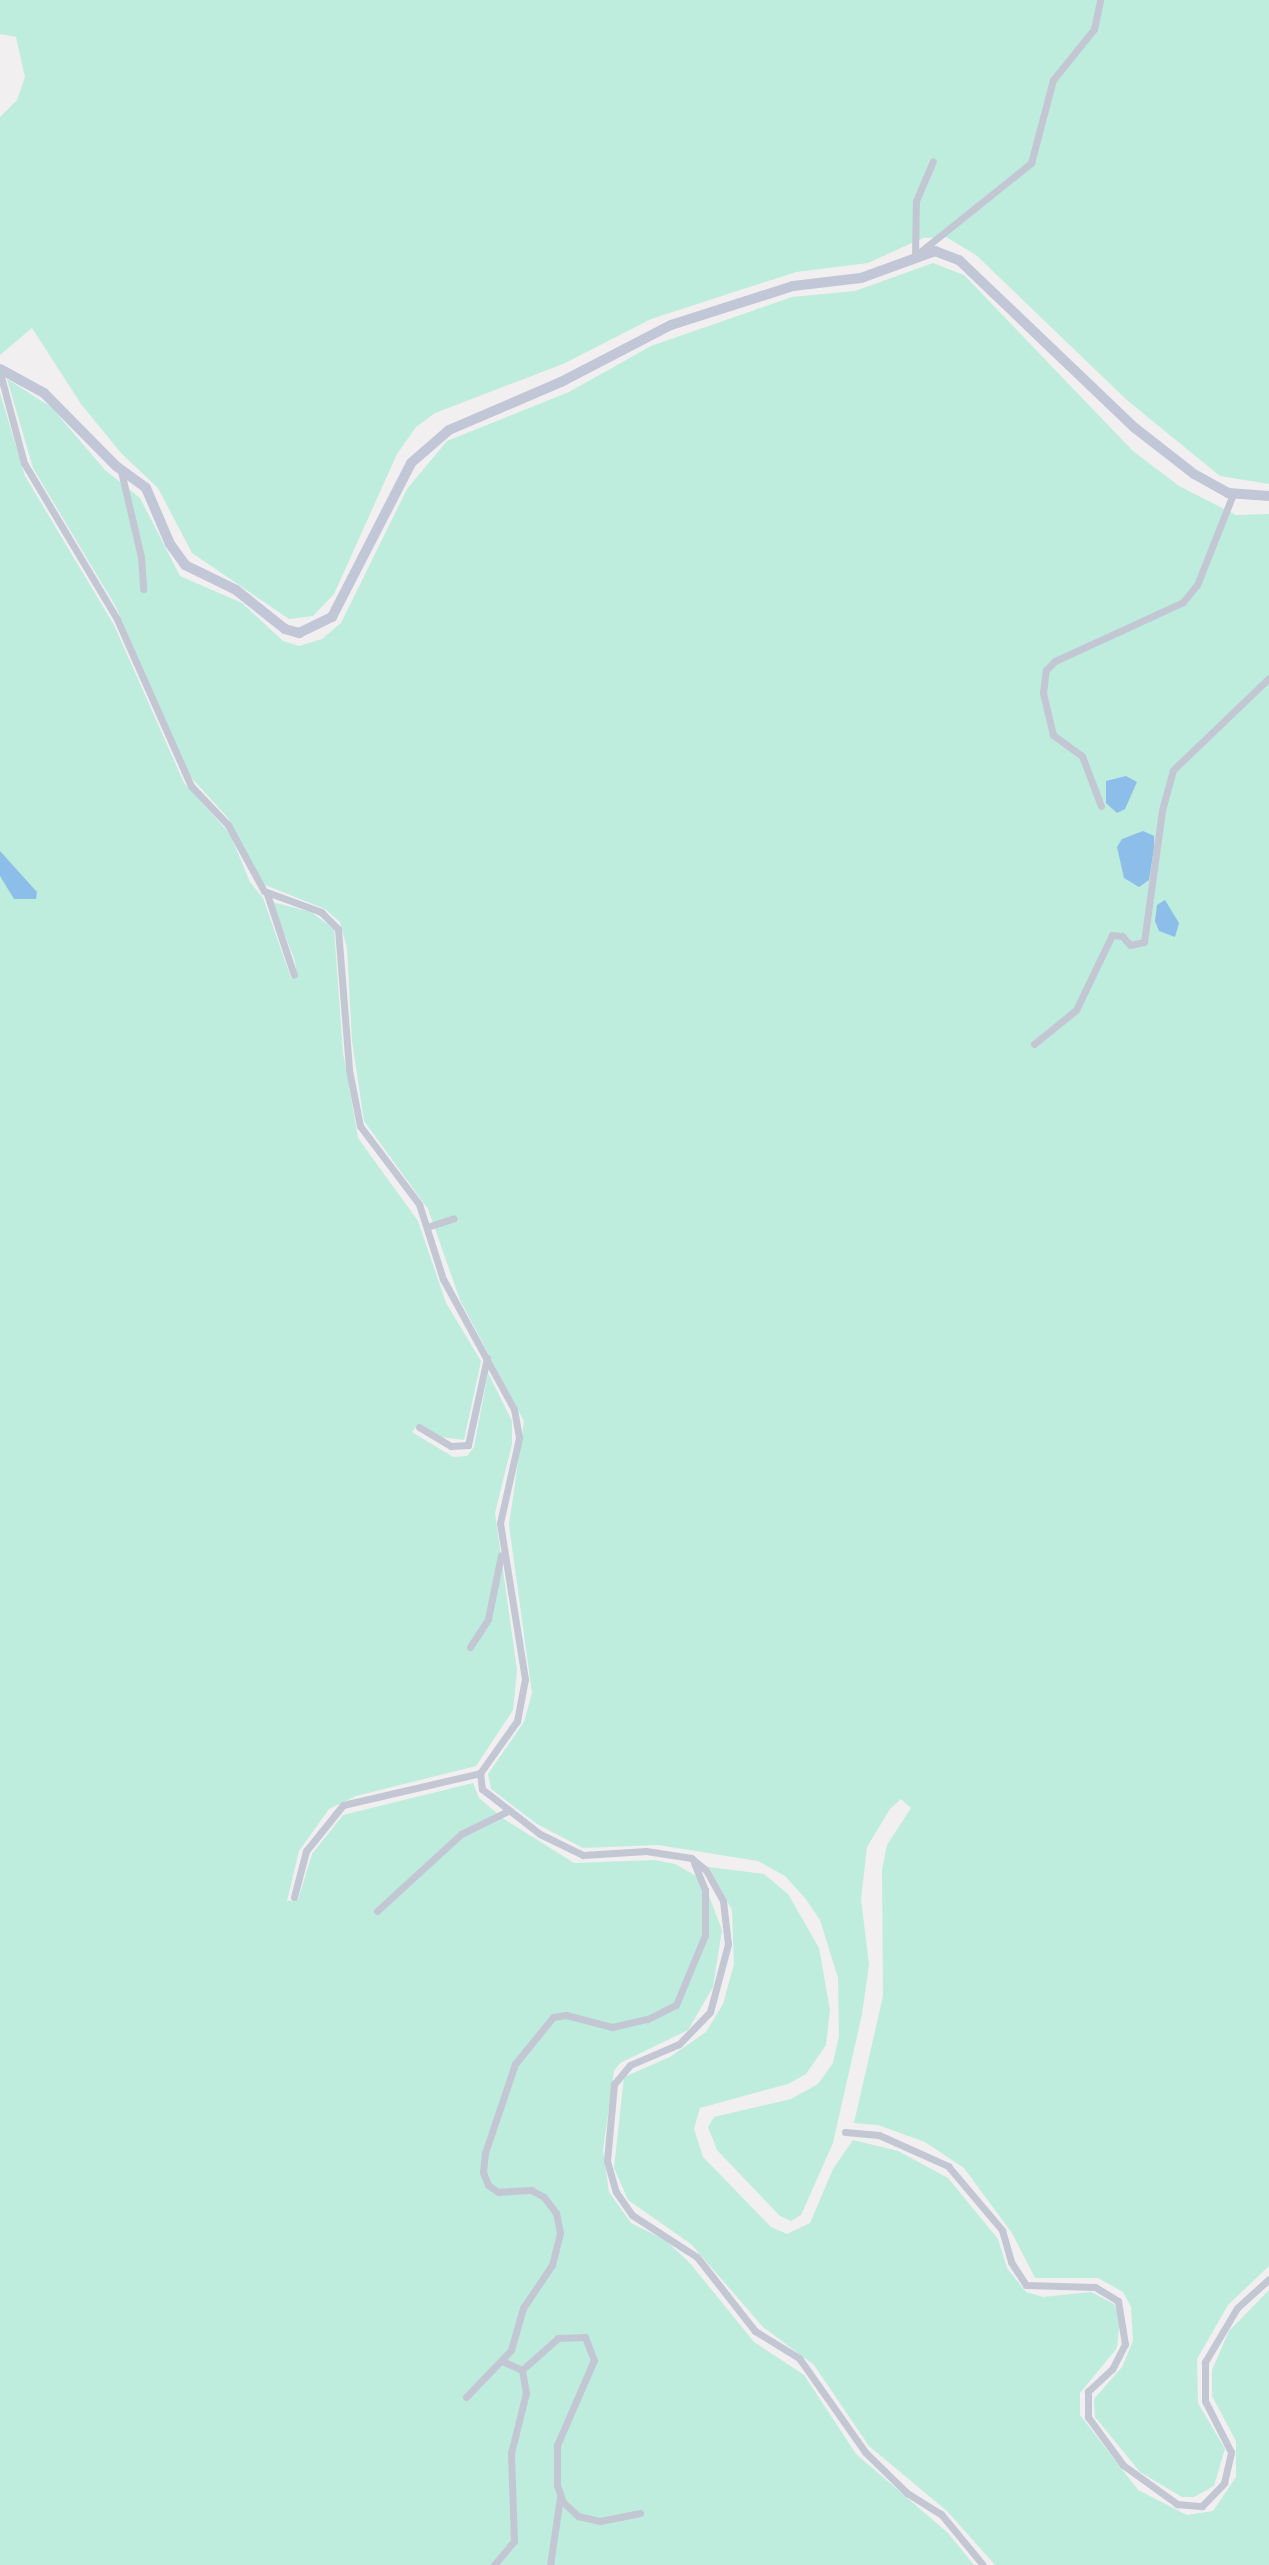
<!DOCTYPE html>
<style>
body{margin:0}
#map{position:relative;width:1269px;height:2565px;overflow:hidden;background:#f1efef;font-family:"Golos Text",sans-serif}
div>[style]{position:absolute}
.green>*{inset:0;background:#beeddd}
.water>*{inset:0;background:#8dbee9}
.street>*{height:7px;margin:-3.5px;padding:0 3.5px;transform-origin:3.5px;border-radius:3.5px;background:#c3c7d3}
.secondary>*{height:10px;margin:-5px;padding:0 5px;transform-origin:5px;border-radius:5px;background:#c2c7d7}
span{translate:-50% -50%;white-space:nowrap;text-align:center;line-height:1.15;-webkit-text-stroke:6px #fff;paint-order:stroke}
</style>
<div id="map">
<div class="green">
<div style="clip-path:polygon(0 0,1269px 0,1269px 484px,1220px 476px,1128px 401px,976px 255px,946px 237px,923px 238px,868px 263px,796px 272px,651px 319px,563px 364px,435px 413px,416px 427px,397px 454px,334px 594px,313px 616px,289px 619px,192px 553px,158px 488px,121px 453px,81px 404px,32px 328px,0 355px,0 117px,17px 100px,25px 77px,16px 37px,0 34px)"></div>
<div style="clip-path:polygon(933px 263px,964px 275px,1133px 451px,1179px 486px,1236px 515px,1269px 514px,1269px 2266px,1228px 2305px,1197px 2359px,1198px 2403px,1225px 2449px,1214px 2486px,1194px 2497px,1182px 2497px,1140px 2472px,1095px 2417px,1094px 2399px,1122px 2367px,1133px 2341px,1131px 2307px,1123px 2292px,1098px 2278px,1035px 2278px,1012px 2233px,964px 2168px,925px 2142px,878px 2125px,854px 2123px,883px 1996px,882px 1870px,887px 1845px,911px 1808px,901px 1799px,890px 1809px,867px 1847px,861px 1899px,869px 1965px,862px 2014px,833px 2143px,801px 2215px,791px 2221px,780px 2216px,717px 2150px,708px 2127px,714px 2117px,791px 2099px,818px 2084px,833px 2063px,839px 2036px,838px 1978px,820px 1920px,805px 1898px,785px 1876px,758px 1861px,658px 1845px,583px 1848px,537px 1824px,491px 1789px,488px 1774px,524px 1722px,532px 1693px,509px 1525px,524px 1421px,460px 1300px,428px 1209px,364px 1121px,352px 1041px,347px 948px,340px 922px,325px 909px,260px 883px,228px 818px,188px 774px,116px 607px,33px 468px,7px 379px,51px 407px,105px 470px,140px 498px,180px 576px,242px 603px,283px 641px,299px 646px,322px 639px,341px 623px,407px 489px,447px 441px,569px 392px,651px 346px,792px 297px,855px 291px)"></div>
<div style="clip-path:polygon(0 393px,25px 476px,114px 625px,184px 783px,230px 834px,250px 882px,263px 898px,291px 978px,297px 976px,295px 961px,272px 902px,311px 912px,334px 929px,343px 1053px,358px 1138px,418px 1221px,446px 1303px,481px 1361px,464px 1440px,440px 1437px,419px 1423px,412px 1432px,453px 1457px,467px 1456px,474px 1447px,488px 1373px,512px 1421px,512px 1444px,495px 1513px,517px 1670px,513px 1710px,476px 1766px,356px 1796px,329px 1809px,299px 1851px,287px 1901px,298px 1900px,312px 1854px,343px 1815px,473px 1783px,479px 1798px,504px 1819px,574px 1863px,654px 1860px,675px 1864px,703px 1880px,722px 1930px,713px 1987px,688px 2030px,620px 2063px,614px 2071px,603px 2150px,609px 2192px,631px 2223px,665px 2240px,689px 2262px,754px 2342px,804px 2375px,856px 2454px,948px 2533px,974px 2565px,0 2565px)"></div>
<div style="clip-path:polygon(709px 1867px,764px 1874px,788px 1894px,819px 1948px,830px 2010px,826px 2045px,806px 2074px,788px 2084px,700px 2108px,694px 2129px,703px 2157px,771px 2227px,787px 2234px,810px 2223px,833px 2169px,853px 2140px,898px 2151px,948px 2178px,998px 2239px,1007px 2268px,1026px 2292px,1043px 2297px,1091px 2292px,1114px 2304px,1120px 2318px,1117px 2348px,1080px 2393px,1080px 2415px,1138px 2490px,1187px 2515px,1213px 2511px,1236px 2477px,1236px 2441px,1212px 2396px,1212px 2370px,1229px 2331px,1269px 2290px,1269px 2565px,995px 2565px,947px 2511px,869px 2446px,814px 2365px,763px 2327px,691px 2244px,628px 2200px,614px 2168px,624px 2077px,670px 2057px,706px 2032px,723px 2004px,734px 1964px,732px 1910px)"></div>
</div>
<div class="water">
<div style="clip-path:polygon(1126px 776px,1137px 782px,1125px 809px,1117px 813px,1106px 803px,1106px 781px)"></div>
<div style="clip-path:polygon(1143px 831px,1154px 836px,1154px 848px,1149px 880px,1139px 887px,1124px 878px,1117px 847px,1122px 839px)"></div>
<div style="clip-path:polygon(0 851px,37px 892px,36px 899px,14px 899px,0 876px)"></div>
<div style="clip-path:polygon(1165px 900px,1179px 923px,1175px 937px,1159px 931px,1155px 921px,1157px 905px)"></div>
</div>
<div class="street">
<div style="left:915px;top:256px;width:149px;rotate:-38.7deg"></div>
<div style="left:1031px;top:163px;width:86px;rotate:-75.2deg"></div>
<div style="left:1053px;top:80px;width:65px;rotate:-51.2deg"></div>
<div style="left:1094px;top:29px;width:30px;rotate:-78deg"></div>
<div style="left:915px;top:256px;width:55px;rotate:-89deg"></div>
<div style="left:916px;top:201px;width:43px;rotate:-67deg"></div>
<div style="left:0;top:373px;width:93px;rotate:75.1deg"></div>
<div style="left:24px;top:463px;width:182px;rotate:59.2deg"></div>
<div style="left:117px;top:619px;width:183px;rotate:66.1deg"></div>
<div style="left:191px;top:786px;width:54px;rotate:46.5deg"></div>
<div style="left:228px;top:825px;width:75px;rotate:61.4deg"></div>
<div style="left:264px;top:891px;width:61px;rotate:20.2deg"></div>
<div style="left:321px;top:912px;width:24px;rotate:45deg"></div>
<div style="left:338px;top:929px;width:141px;rotate:85.5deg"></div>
<div style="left:349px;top:1070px;width:57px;rotate:78.9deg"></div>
<div style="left:360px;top:1126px;width:98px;rotate:52.9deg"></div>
<div style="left:419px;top:1204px;width:79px;rotate:72.3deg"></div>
<div style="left:443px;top:1279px;width:148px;rotate:61.4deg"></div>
<div style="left:514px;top:1409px;width:29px;rotate:80deg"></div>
<div style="left:519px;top:1438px;width:87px;rotate:102.6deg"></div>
<div style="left:500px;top:1523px;width:158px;rotate:80.9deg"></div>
<div style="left:525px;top:1679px;width:43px;rotate:100.8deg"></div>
<div style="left:517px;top:1721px;width:64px;rotate:125.4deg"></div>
<div style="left:480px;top:1773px;width:16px;rotate:83deg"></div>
<div style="left:482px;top:1789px;width:73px;rotate:37.8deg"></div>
<div style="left:540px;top:1834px;width:48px;rotate:26deg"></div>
<div style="left:583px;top:1855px;width:63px;rotate:-3.6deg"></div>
<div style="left:646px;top:1851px;width:46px;rotate:8.8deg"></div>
<div style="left:691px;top:1858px;width:19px;rotate:39deg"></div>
<div style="left:706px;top:1870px;width:35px;rotate:61deg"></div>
<div style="left:723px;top:1901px;width:43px;rotate:83.4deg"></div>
<div style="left:728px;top:1944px;width:70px;rotate:104.8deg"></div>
<div style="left:710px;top:2012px;width:45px;rotate:134.1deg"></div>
<div style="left:679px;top:2044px;width:53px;rotate:156.8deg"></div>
<div style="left:630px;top:2065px;width:25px;rotate:130deg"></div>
<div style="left:614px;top:2084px;width:77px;rotate:95.2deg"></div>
<div style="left:607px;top:2161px;width:32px;rotate:74deg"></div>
<div style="left:616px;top:2192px;width:28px;rotate:55deg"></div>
<div style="left:632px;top:2215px;width:77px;rotate:32.9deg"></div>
<div style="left:697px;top:2257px;width:94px;rotate:51.9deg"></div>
<div style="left:755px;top:2331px;width:52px;rotate:31.5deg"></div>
<div style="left:799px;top:2358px;width:115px;rotate:54.9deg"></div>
<div style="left:865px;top:2452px;width:59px;rotate:44.3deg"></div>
<div style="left:907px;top:2493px;width:40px;rotate:32deg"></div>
<div style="left:941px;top:2514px;width:66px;rotate:50.5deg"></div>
<div style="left:121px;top:471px;width:88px;rotate:76.9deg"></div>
<div style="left:141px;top:557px;width:32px;rotate:86deg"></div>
<div style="left:1101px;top:806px;width:53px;rotate:-110.8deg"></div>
<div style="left:1082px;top:756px;width:36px;rotate:-144deg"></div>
<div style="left:1053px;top:735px;width:43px;rotate:-103.4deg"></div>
<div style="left:1043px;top:693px;width:23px;rotate:-83deg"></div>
<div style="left:1046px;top:670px;width:13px;rotate:-45deg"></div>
<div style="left:1055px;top:661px;width:141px;rotate:-24.7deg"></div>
<div style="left:1183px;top:602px;width:22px;rotate:-51deg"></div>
<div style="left:1197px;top:585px;width:98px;rotate:-68.4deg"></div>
<div style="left:267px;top:894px;width:85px;rotate:71.6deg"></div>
<div style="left:1034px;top:1044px;width:54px;rotate:-39deg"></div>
<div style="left:1076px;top:1010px;width:83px;rotate:-64.4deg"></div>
<div style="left:1112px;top:935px;width:10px;rotate:6deg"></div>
<div style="left:1122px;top:936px;width:12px;rotate:48deg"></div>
<div style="left:1130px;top:945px;width:14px;rotate:-12deg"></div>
<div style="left:1144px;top:942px;width:133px;rotate:-82.2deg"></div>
<div style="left:1162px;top:810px;width:41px;rotate:-74.6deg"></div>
<div style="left:1173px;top:770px;width:133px;rotate:-43.8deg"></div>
<div style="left:427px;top:1227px;width:28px;rotate:-18deg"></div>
<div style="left:419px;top:1427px;width:37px;rotate:31deg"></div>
<div style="left:451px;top:1446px;width:17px;rotate:-3deg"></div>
<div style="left:468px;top:1445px;width:89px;rotate:-77.7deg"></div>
<div style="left:470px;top:1647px;width:33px;rotate:-57deg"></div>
<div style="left:488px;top:1619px;width:65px;rotate:-78.5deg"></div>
<div style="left:294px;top:1897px;width:48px;rotate:-75.4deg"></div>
<div style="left:306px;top:1851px;width:59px;rotate:-51.2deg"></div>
<div style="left:343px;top:1805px;width:141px;rotate:-13.1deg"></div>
<div style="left:377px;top:1911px;width:114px;rotate:-42.5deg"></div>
<div style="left:461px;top:1834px;width:52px;rotate:-26.1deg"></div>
<div style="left:845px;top:2132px;width:34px;rotate:5deg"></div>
<div style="left:879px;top:2135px;width:76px;rotate:24.2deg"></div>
<div style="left:948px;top:2166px;width:84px;rotate:49.8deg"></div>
<div style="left:1002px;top:2230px;width:33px;rotate:74deg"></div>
<div style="left:1011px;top:2262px;width:27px;rotate:57deg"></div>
<div style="left:1026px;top:2285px;width:69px;rotate:1.7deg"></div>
<div style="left:1095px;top:2287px;width:27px;rotate:31deg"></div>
<div style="left:1118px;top:2301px;width:44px;rotate:80.8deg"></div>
<div style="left:1125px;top:2344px;width:28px;rotate:117deg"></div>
<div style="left:1112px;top:2369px;width:33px;rotate:137deg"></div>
<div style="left:1088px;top:2391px;width:26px;rotate:90deg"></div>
<div style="left:1088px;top:2417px;width:59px;rotate:53.9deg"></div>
<div style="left:1123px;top:2465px;width:67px;rotate:35.8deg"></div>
<div style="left:1177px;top:2504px;width:25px;rotate:5deg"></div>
<div style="left:1202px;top:2506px;width:32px;rotate:-46deg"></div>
<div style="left:1224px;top:2483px;width:32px;rotate:-77deg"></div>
<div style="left:1231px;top:2452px;width:57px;rotate:-117deg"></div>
<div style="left:1205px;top:2401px;width:39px;rotate:-90deg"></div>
<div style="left:1205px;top:2362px;width:63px;rotate:-59.3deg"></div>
<div style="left:1237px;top:2308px;width:43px;rotate:-42.2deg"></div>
<div style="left:502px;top:2361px;width:22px;rotate:24deg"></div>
<div style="left:522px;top:2370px;width:48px;rotate:-41.6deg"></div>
<div style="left:558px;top:2338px;width:27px;rotate:-2deg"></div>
<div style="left:585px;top:2337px;width:25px;rotate:69deg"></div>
<div style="left:594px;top:2360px;width:93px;rotate:113.5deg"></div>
<div style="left:557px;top:2445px;width:40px;rotate:90deg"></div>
<div style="left:557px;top:2485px;width:18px;rotate:71deg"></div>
<div style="left:563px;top:2502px;width:21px;rotate:43deg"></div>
<div style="left:578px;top:2516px;width:23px;rotate:13deg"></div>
<div style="left:600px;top:2521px;width:41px;rotate:-11.3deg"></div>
<div style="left:466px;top:2397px;width:65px;rotate:-46.2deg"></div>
<div style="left:511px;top:2350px;width:44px;rotate:-74.1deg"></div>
<div style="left:523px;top:2308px;width:52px;rotate:-56deg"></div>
<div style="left:552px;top:2265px;width:33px;rotate:-76deg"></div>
<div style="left:560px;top:2233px;width:20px;rotate:-101deg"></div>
<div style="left:556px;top:2213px;width:20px;rotate:-127deg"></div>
<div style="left:544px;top:2197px;width:15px;rotate:-152deg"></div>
<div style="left:531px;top:2190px;width:33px;rotate:177deg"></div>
<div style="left:498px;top:2192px;width:12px;rotate:-145deg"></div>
<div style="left:488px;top:2185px;width:14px;rotate:-111deg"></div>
<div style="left:483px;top:2172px;width:19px;rotate:-84deg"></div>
<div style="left:485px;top:2153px;width:94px;rotate:-71.4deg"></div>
<div style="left:515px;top:2064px;width:60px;rotate:-51deg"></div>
<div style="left:553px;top:2017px;width:13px;rotate:-9deg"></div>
<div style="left:566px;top:2015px;width:48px;rotate:14.6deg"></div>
<div style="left:612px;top:2027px;width:37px;rotate:-13deg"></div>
<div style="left:648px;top:2019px;width:31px;rotate:-27deg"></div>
<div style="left:676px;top:2005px;width:76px;rotate:-67.5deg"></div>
<div style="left:705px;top:1935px;width:45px;rotate:-90deg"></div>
<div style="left:705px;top:1890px;width:29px;rotate:-112deg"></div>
<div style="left:494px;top:2565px;width:31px;rotate:-50deg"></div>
<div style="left:514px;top:2541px;width:88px;rotate:-92deg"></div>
<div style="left:511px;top:2453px;width:62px;rotate:-76deg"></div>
<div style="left:526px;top:2393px;width:23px;rotate:-100deg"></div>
<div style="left:550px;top:2565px;width:69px;rotate:-81.6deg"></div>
</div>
<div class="secondary">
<div style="left:0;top:369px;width:50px;rotate:28.6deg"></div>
<div style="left:44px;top:393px;width:103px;rotate:45.4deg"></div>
<div style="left:116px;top:466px;width:37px;rotate:36deg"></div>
<div style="left:146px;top:488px;width:61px;rotate:66.8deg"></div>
<div style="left:170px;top:544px;width:26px;rotate:54deg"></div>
<div style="left:185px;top:565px;width:57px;rotate:26.1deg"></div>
<div style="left:236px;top:590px;width:63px;rotate:38.5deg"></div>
<div style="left:285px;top:629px;width:15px;rotate:16deg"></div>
<div style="left:299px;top:633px;width:37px;rotate:-26deg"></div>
<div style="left:332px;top:617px;width:173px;rotate:-62.8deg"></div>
<div style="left:411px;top:463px;width:50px;rotate:-41deg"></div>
<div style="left:449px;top:430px;width:122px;rotate:-23.2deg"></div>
<div style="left:561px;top:382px;width:124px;rotate:-27.4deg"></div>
<div style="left:671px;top:325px;width:128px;rotate:-17.7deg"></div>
<div style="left:793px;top:286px;width:68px;rotate:-6.7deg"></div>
<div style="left:861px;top:278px;width:79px;rotate:-20deg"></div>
<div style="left:935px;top:251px;width:26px;rotate:21deg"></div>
<div style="left:959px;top:260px;width:243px;rotate:43.7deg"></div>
<div style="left:1135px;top:428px;width:75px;rotate:37.9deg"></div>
<div style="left:1194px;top:474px;width:39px;rotate:29deg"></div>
<div style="left:1228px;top:493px;width:41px;rotate:4.2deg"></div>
</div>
</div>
